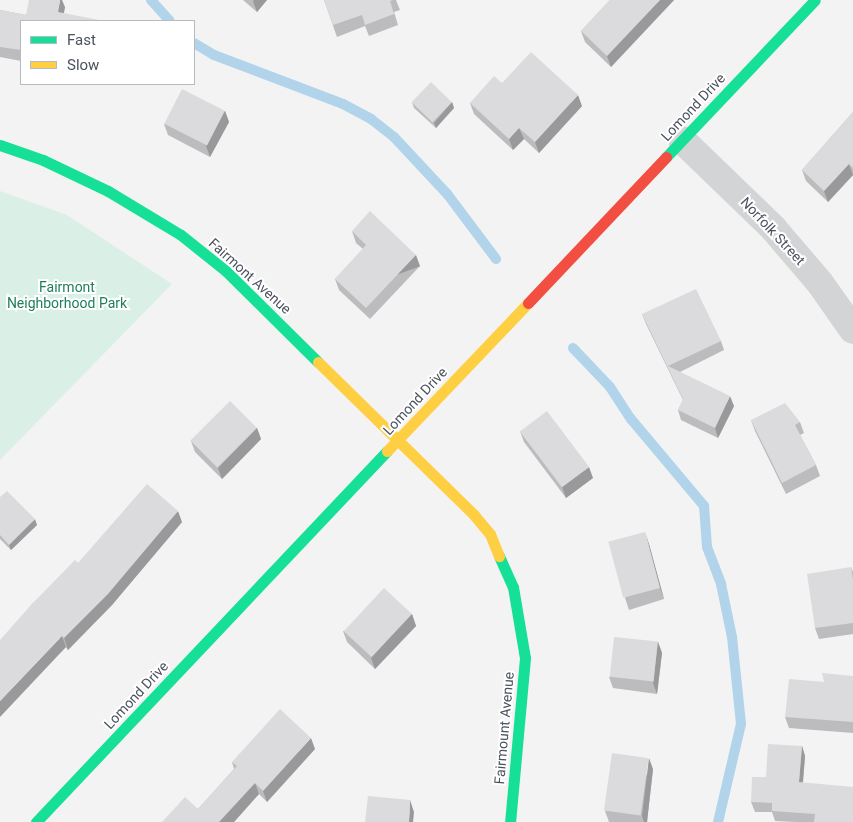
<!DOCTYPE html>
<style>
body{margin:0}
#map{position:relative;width:853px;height:822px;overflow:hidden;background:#f3f3f3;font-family:Roboto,sans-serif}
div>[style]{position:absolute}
.green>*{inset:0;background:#daf0e6}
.stream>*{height:10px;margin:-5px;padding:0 5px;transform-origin:5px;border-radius:5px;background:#b1d4eb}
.street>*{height:28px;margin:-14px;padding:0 14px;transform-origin:14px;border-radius:14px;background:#d2d4d6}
.fast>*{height:11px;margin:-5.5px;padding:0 5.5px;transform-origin:5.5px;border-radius:5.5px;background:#16e098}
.slow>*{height:11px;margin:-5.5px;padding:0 5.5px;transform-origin:5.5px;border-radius:5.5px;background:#ffcf43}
.jam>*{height:11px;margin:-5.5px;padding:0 5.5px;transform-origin:5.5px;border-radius:5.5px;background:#f24e42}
.wall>*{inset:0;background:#bcbcbe}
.shaded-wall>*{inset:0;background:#99999b;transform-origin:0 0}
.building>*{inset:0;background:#dbdbdd;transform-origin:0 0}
span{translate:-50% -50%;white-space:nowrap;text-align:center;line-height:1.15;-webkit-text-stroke:4px #fff;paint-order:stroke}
.street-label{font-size:14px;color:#4b525f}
.park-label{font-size:14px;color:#1e7e5f}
.legend{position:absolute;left:20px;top:20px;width:175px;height:65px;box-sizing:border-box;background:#fff;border:1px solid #b7babf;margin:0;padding:6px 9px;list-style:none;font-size:15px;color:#4b525f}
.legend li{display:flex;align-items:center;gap:10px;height:25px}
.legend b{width:25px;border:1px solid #b7babf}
</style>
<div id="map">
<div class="green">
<div style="clip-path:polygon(0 191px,67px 215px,172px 284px,0 460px)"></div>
</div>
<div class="stream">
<div style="left:151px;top:0;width:28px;rotate:48deg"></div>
<div style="left:194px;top:43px;width:23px;rotate:31deg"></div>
<div style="left:214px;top:55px;width:138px;rotate:20.8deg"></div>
<div style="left:343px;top:104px;width:32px;rotate:28deg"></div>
<div style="left:371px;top:119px;width:29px;rotate:38deg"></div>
<div style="left:394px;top:137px;width:79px;rotate:47deg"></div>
<div style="left:448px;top:195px;width:80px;rotate:53.1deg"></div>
<div style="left:573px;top:348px;width:54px;rotate:46.5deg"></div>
<div style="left:610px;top:387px;width:38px;rotate:57deg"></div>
<div style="left:631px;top:419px;width:114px;rotate:50deg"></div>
<div style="left:704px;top:506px;width:41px;rotate:85.8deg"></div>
<div style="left:707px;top:547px;width:40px;rotate:69deg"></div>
<div style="left:721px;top:584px;width:54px;rotate:78.3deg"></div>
<div style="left:732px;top:637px;width:87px;rotate:84.1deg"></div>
<div style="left:741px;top:724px;width:101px;rotate:103.2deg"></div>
</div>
<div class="street">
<div style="left:682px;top:140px;width:127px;rotate:44deg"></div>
<div style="left:773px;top:228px;width:72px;rotate:49.5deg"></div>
<div style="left:820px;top:283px;width:57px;rotate:54.9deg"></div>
</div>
<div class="fast">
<div style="left:0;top:145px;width:46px;rotate:19.2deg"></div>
<div style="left:43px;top:160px;width:72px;rotate:25.5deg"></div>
<div style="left:108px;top:191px;width:85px;rotate:31.1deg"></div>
<div style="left:181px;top:235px;width:58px;rotate:38.7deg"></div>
<div style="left:226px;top:271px;width:129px;rotate:44.7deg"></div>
<div style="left:666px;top:157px;width:216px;rotate:-46.5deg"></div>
<div style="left:499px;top:556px;width:34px;rotate:66deg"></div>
<div style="left:513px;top:587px;width:72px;rotate:80.4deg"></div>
<div style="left:525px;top:658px;width:165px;rotate:95.2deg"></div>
<div style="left:36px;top:822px;width:511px;rotate:-46.59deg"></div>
</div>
<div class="slow">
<div style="left:318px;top:362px;width:219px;rotate:44.4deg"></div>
<div style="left:474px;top:515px;width:25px;rotate:50deg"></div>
<div style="left:490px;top:534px;width:24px;rotate:68deg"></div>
<div style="left:387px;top:451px;width:204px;rotate:-46.4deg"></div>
</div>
<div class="jam">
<div style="left:528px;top:303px;width:201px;rotate:-46.6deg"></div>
</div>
<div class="wall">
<div style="clip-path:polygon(243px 0,267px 0,257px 12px)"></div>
<div style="clip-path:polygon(324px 0,396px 0,400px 10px,394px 12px,398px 25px,369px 36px,365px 26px,337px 37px)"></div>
<div style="clip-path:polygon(610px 0,674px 0,611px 67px,585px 42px,581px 31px)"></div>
<div style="clip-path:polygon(65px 7px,64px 13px,21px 21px,21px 61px,0 57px,0 10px,26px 15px)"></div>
<div style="clip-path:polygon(502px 83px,582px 106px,539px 153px,524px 139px,513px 150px,474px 114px,470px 103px)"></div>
<div style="clip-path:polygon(412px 102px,452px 102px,454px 108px,436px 128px,414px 108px)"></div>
<div style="clip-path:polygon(225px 111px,229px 122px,210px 157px,168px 135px,164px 124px)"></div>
<div style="clip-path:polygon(853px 112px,853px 175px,828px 202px,806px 181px,802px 170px)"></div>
<div style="clip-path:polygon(352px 231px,420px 266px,370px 319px,339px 290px,335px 279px,363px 249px,356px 243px)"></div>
<div style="clip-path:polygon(642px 314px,721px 341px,724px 350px,680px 372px,734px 406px,718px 438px,681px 420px,678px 410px,683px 400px,646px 324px)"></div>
<div style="clip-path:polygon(751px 420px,800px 422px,804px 433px,800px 435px,816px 465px,820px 476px,786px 494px,755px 431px)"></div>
<div style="clip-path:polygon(257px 428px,261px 439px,222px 479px,195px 452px,191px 441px)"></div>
<div style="clip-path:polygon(520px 431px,593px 478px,566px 498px,524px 442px)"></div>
<div style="clip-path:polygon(0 497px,37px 525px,11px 550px,0 539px)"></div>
<div style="clip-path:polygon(182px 522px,112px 605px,68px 650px,31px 605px,78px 563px)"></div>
<div style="clip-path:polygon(649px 544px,664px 599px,629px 610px,625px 598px)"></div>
<div style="clip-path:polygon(851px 567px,853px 572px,853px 634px,819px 639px,815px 628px)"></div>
<div style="clip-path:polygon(412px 614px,416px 626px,375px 669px,347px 642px,343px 631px)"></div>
<div style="clip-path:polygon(658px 642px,662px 653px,657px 694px,613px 688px,609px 677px)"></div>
<div style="clip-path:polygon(853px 676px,853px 733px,789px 728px,785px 717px,824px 682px)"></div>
<div style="clip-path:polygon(802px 746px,805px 756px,803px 783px,853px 822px,796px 822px,775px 821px,772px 812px,755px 812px,751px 802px,766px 777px)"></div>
<div style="clip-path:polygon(315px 749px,267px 802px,259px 794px,234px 822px,162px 822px,198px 809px,234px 769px,232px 762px)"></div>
<div style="clip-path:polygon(653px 769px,647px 822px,609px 822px,605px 811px)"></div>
</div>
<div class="shaded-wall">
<div style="clip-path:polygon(60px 0,62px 0,65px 7px,62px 21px,58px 12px)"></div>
<div style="clip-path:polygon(254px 0,267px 0,257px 12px,253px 1px)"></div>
<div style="clip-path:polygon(660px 0,674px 0,611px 67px,607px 56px)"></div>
<div style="clip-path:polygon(578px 95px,582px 106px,539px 153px,535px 142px)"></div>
<div style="clip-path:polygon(452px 102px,454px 108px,436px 128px,434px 123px)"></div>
<div style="clip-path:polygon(225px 111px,229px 122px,210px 157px,206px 146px)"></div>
<div style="clip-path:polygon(519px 128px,524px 139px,513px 150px,509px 139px)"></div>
<div style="clip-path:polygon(849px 164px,853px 175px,828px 202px,824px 191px)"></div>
<div style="left:416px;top:255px;width:12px;height:73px;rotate:70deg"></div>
<div style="clip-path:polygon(730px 396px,734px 406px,718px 438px,715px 428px)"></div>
<div style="clip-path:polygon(257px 428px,261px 439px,222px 479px,218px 468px)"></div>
<div style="clip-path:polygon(589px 467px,593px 478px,566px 498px,562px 487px)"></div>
<div style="clip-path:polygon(178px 511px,182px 522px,112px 605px,68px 650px,64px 638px)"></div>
<div style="clip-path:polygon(35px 519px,37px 525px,11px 550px,9px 545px)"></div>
<div style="clip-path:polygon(645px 532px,649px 544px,664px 599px,660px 588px)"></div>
<div style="clip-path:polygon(412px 614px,416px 626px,375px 669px,371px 658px)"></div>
<div style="clip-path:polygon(62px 636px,66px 647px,0 717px,0 701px)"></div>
<div style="clip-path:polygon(658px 642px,662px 653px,657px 694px,653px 683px)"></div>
<div style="clip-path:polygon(311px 738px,315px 749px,267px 802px,263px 791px)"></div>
<div style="clip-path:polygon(802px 746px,805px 756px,802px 792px,799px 782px)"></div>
<div style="clip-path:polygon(649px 758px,653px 769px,647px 822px,644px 822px,642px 816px)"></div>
<div style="clip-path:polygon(255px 783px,259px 794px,234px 822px,219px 822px)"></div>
<div style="clip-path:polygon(410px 800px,414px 812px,413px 822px,409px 822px)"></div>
</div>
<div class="building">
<div style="clip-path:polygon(29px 0,60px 0,58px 12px,104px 21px,21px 21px,21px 50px,0 47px,0 10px,26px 15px)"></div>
<div style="clip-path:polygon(324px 0,393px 0,390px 1px,394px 14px,365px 25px,362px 15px,333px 25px)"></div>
<div style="clip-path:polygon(610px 0,660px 0,607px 56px,581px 31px)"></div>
<div style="clip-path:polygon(531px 52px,578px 95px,535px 142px,519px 128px,509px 139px,470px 103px,494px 76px,502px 83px)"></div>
<div style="left:431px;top:82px;width:29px;height:28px;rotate:44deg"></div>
<div style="left:182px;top:89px;width:48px;height:39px;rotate:27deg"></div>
<div style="clip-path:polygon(853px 112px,853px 168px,849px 164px,824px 191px,802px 170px)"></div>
<div style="clip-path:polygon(370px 211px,416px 255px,366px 308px,335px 279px,366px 245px,352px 231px)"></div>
<div style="clip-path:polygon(696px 289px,721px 341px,668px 366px,730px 396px,715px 428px,678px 410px,683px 399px,642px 314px)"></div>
<div style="left:230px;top:401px;width:38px;height:56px;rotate:45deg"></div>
<div style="clip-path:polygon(785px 403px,800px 422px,795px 425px,816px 465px,782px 483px,751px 420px)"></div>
<div style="left:547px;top:411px;width:70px;height:34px;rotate:53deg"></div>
<div style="clip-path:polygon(147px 484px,178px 511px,108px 594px,64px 638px,62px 636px,0 701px,0 640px,31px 605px,75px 560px,78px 563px)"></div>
<div style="clip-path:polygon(7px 491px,35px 519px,9px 545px,0 535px,0 497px)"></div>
<div style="left:645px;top:532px;width:58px;height:38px;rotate:75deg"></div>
<div style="clip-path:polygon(851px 567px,853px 580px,853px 623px,815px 628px,807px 574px)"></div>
<div style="left:384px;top:588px;width:38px;height:59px;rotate:43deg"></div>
<div style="left:614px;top:637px;width:44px;height:40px;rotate:6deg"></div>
<div style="clip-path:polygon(822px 673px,853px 676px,853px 722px,785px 717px,789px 679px,824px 682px)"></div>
<div style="clip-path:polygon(280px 709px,311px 738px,263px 791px,255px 783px,219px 822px,162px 822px,185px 797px,198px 809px,237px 766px,232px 762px)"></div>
<div style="clip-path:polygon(768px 744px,802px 746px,799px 782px,853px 787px,853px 822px,814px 822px,815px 814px,772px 811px,772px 803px,751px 802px,752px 777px,766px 777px)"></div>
<div style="left:612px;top:753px;width:37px;height:58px;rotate:8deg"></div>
<div style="clip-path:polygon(368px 796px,410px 800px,409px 822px,365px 822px)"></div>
</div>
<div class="street-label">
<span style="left:693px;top:107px;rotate:-47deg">Lomond Drive</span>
<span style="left:773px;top:231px;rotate:47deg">Norfolk Street</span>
<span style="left:250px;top:276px;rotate:42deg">Fairmont Avenue</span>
<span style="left:415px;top:401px;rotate:-47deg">Lomond Drive</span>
<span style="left:136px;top:695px;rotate:-47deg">Lomond Drive</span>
<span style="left:504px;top:728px;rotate:-85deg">Fairmount Avenue</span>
</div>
<div class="park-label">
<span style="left:67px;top:295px">Fairmont<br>Neighborhood Park</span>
</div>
<ul class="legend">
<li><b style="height:6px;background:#16e098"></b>Fast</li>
<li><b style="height:6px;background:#ffcf43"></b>Slow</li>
</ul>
</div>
